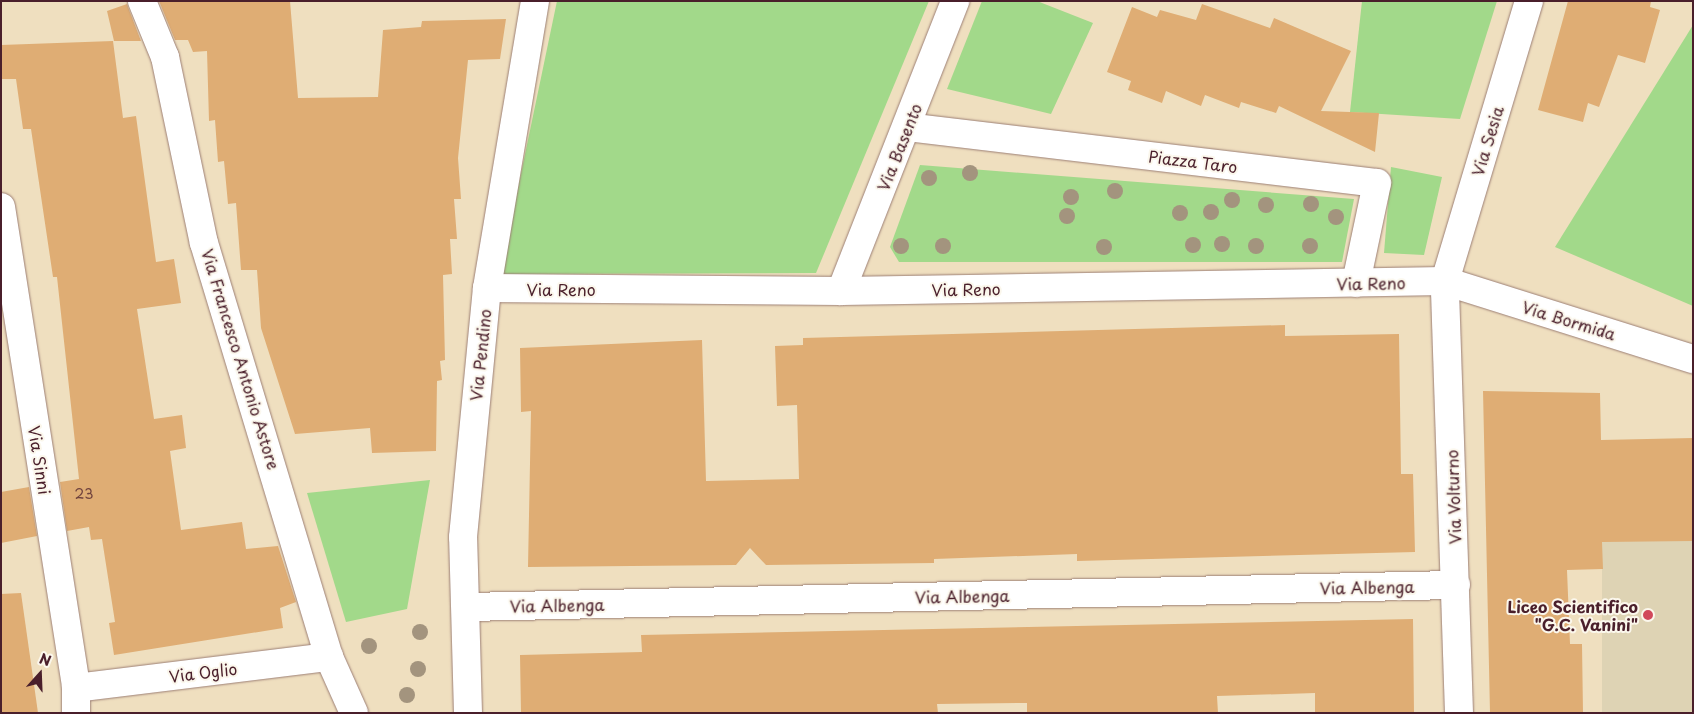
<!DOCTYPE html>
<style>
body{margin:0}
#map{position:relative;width:1694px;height:714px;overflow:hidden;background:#efdfbf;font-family:"Playpen Sans",sans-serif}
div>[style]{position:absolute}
.built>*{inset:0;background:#ded3b4;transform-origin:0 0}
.green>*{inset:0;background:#a2d98a}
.building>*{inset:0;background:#dfad74}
.roads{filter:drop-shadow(0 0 1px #9c7f75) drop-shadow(0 0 1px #9c7f75)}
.minor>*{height:28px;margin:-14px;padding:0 14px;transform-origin:14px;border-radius:14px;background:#fff}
.trees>*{width:16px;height:16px;margin:-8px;border-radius:50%;background:#a3947e}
.dots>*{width:14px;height:14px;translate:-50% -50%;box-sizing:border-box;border:2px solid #fbf7ec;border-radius:50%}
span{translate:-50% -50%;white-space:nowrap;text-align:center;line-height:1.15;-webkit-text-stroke:4px #fbf7ec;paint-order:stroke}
.number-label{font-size:14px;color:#6f423d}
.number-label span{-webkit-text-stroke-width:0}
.street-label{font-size:16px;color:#4a1f2b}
.poi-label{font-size:16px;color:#4a1f2b;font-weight:700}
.right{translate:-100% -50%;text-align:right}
.frame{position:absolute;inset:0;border:2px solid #4a1f2b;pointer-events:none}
.north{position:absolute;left:15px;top:649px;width:50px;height:50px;-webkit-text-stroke:4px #fbf7ec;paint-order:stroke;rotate:20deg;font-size:14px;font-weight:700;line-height:20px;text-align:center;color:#4a1f2b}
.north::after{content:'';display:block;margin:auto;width:18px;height:22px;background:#4a1f2b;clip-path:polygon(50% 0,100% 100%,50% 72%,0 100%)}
</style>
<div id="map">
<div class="built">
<div style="left:1693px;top:541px;width:172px;height:91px;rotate:90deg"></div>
</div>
<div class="green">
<div style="clip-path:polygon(557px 1px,929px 1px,816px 273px,500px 274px)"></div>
<div style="clip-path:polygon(982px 1px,1037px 1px,1093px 23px,1051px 114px,947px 89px)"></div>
<div style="clip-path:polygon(1362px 1px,1497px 1px,1460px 119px,1350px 112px)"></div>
<div style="clip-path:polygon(1693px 25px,1693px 306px,1555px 247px)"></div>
<div style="clip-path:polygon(920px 165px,1354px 199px,1342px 262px,899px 262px,890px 247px)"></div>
<div style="clip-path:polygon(1391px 167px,1442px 177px,1424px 255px,1384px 253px)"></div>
<div style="clip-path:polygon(430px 480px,407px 609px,346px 622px,307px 493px)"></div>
</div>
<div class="building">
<div style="clip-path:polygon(159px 1px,290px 1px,298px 98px,378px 97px,383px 30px,421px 27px,422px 21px,506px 19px,500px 59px,468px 60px,458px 158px,461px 199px,454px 199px,457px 239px,450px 239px,452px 274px,443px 275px,445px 360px,440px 361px,442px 380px,437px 381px,436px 451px,372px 453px,370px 428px,295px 434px,261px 328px,257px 270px,241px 270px,236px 203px,228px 204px,224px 161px,218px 162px,215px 120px,209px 121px,207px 51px,193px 52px,188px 40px,175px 40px)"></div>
<div style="clip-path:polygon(1568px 1px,1651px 1px,1650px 7px,1660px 10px,1645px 63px,1618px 55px,1599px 107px,1588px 103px,1583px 122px,1538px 110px)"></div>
<div style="clip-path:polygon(127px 4px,128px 7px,141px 41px,114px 41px,107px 11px)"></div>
<div style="clip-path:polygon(1202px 4px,1270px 28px,1274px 18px,1351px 51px,1321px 111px,1379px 113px,1375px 152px,1279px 106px,1276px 113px,1241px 102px,1239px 108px,1205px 95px,1201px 106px,1166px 91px,1162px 103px,1128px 90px,1131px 81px,1107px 72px,1132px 7px,1157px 17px,1160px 10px,1196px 20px)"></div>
<div style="clip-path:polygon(113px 41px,123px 118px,136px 116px,156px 262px,174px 259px,181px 303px,137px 309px,154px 419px,182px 415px,186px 448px,170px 451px,181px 530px,242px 522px,246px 549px,278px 546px,296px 602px,280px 608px,283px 628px,114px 655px,109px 623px,115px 622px,102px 539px,91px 540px,89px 527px,67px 531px,60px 482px,79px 479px,57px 277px,53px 277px,31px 129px,23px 129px,16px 79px,1px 79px,1px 45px)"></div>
<div style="clip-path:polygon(1285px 325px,1285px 336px,1399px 334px,1401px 474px,1413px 474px,1415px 552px,1077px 561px,1077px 554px,934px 559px,934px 563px,766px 565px,750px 548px,736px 565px,528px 567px,531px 411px,521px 412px,520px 348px,702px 340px,706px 481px,799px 479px,797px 405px,777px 406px,775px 346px,803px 345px,803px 338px)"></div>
<div style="clip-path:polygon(1483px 391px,1600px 393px,1601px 440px,1693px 438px,1693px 541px,1602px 542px,1603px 569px,1567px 570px,1570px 644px,1582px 644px,1583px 713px,1490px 713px)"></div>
<div style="clip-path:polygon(29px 487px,37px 536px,1px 543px,1px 492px)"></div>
<div style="clip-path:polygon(21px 593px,38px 713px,1px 713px,1px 594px)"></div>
<div style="clip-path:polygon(1413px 619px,1414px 713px,1315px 713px,1315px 693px,1217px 696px,1218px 713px,1027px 713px,1027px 703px,937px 704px,938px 713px,521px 713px,520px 655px,642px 652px,641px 635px)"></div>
</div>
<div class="roads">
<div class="minor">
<div style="left:142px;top:1px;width:61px;rotate:67.7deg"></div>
<div style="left:165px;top:57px;width:190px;rotate:78.2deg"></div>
<div style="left:204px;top:243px;width:432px;rotate:73.2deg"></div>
<div style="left:329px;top:657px;width:61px;rotate:65.9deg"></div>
<div style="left:907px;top:127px;width:473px;rotate:6.8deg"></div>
<div style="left:1377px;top:183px;width:102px;rotate:101.9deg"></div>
<div style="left:1px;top:207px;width:487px;rotate:81.1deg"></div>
<div style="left:76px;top:688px;width:25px;rotate:90deg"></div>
<div style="left:487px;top:288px;width:354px;rotate:0.5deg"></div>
<div style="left:841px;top:291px;width:604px;rotate:-0.95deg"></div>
<div style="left:1445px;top:281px;width:260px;rotate:17.5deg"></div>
<div style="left:841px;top:291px;width:312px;rotate:-68.5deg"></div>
<div style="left:468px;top:607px;width:988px;rotate:-1.28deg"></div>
<div style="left:76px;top:688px;width:255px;rotate:-7deg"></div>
<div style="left:468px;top:713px;width:176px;rotate:-91.6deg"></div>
<div style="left:463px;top:537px;width:250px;rotate:-84.5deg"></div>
<div style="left:487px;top:288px;width:291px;rotate:-80.5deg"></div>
<div style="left:1459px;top:713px;width:432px;rotate:-91.9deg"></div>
<div style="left:1445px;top:281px;width:292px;rotate:-73.3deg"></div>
</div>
</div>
<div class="trees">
<div style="left:970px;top:173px"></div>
<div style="left:929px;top:178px"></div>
<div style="left:1115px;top:191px"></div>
<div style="left:1071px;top:197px"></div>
<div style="left:1232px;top:200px"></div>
<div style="left:1311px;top:204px"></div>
<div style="left:1266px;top:205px"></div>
<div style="left:1211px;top:212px"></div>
<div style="left:1180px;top:213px"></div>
<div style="left:1067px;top:216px"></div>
<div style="left:1336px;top:217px"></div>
<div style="left:1222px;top:244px"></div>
<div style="left:1193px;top:245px"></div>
<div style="left:901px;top:246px"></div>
<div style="left:943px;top:246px"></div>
<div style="left:1256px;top:246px"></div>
<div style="left:1310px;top:246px"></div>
<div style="left:1104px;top:247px"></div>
<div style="left:420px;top:632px"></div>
<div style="left:369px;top:646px"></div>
<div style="left:418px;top:669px"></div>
<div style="left:407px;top:695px"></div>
</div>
<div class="dots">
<div style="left:1648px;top:615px;background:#d1495b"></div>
</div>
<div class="number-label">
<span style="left:84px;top:494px">23</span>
</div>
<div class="street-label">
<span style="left:1487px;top:141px;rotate:-73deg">Via Sesia</span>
<span style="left:899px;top:147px;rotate:-68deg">Via Basento</span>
<span style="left:1193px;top:161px;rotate:7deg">Piazza Taro</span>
<span style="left:1371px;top:283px;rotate:-1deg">Via Reno</span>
<span style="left:561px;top:289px">Via Reno</span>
<span style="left:966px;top:289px;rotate:-1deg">Via Reno</span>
<span style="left:1569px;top:320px;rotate:17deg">Via Bormida</span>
<span style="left:480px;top:355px;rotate:-84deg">Via Pendino</span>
<span style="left:241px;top:359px;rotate:73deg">Via Francesco Antonio Astore</span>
<span style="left:40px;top:460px;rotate:81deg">Via Sinni</span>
<span style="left:1453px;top:497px;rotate:-92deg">Via Volturno</span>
<span style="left:1367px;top:587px;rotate:-1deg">Via Albenga</span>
<span style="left:962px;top:596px;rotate:-1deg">Via Albenga</span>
<span style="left:557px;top:605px;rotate:-1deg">Via Albenga</span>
<span style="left:203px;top:672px;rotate:-7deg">Via Oglio</span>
</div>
<div class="poi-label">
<span class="right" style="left:1638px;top:615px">Liceo Scientifico<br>"G.C. Vanini"</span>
</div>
<div class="frame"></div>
<div class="north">N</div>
</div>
